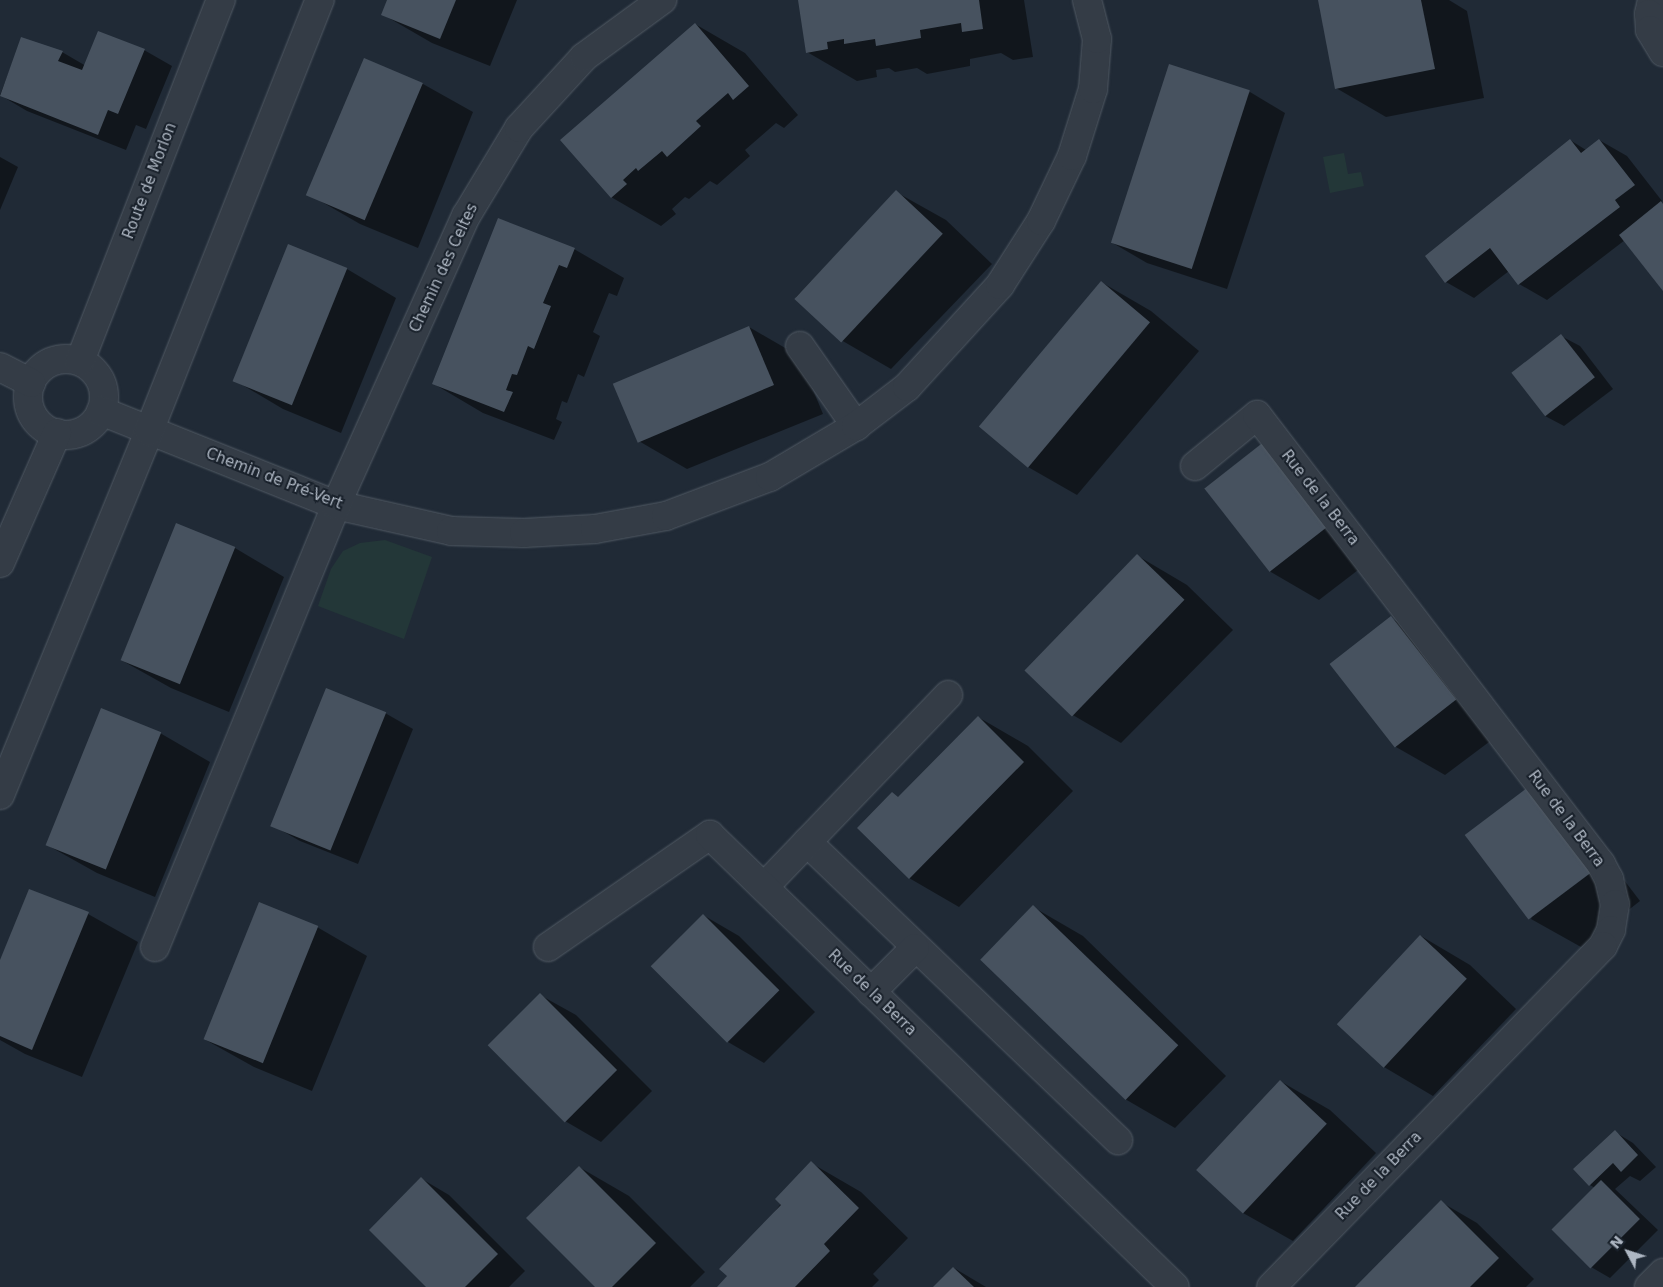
<!DOCTYPE html>
<meta charset="utf-8">
<style>
body{margin:0}
#map{position:relative;width:1663px;height:1287px;overflow:hidden;background:#202a36;font-family:"DejaVu Sans",sans-serif}
div>[style]{position:absolute}
.green>*{inset:0;background:#233738}
.shadow>*{inset:0;background:#0007}
.building>*{inset:0;background:#47525f;transform-origin:0 0}
.roads{filter:drop-shadow(0 0 1px #515a64) drop-shadow(0 0 1px #515a64)}
.minor>*{height:28px;margin:-14px;padding:0 14px;transform-origin:14px;border-radius:14px;background:#343c46}
.minor>.ring{margin:-14px;padding:0;box-sizing:content-box;background:none;border:28px solid #343c46;border-radius:50%}
span{translate:-50% -50%;white-space:nowrap;text-align:center;line-height:1.15;-webkit-text-stroke:4px #19212b;paint-order:stroke}
.street-label{font-size:15px;color:#aeb7c3}
.north{position:absolute;left:1603px;top:1227px;width:50px;height:50px;-webkit-text-stroke:4px #19212b;paint-order:stroke;rotate:310deg;font-size:14px;font-weight:700;line-height:20px;text-align:center;color:#aeb7c3}
.north::after{content:'';display:block;margin:auto;width:18px;height:22px;background:#aeb7c3;clip-path:polygon(50% 0,100% 100%,50% 72%,0 100%)}
</style>
<div id="map">
<div class="green">
<div style="clip-path:polygon(1344px 153px,1348px 174px,1361px 172px,1364px 186px,1330px 193px,1323px 157px)"></div>
<div style="clip-path:polygon(385px 540px,432px 557px,404px 639px,318px 606px,331px 569px,343px 551px,360px 543px)"></div>
</div>
<div class="shadow">
<div style="clip-path:polygon(388px 0,517px 0,490px 66px,432px 43px,382px 14px)"></div>
<div style="clip-path:polygon(799px 0,1024px 0,1033px 57px,1013px 60px,1001px 53px,970px 59px,970px 66px,927px 74px,917px 68px,895px 72px,889px 68px,876px 70px,877px 77px,857px 81px,807px 52px)"></div>
<div style="clip-path:polygon(1326px 0,1449px 0,1467px 11px,1484px 98px,1386px 117px,1336px 88px)"></div>
<div style="clip-path:polygon(695px 24px,745px 53px,798px 115px,784px 128px,776px 123px,745px 150px,750px 156px,717px 185px,710px 181px,689px 199px,685px 197px,672px 209px,676px 214px,661px 226px,611px 197px)"></div>
<div style="clip-path:polygon(22px 38px,62px 52px,86px 66px,144px 50px,172px 66px,146px 129px,136px 125px,126px 150px,27px 111px,0 95px)"></div>
<div style="clip-path:polygon(365px 60px,423px 84px,473px 112px,418px 248px,360px 224px,310px 195px)"></div>
<div style="clip-path:polygon(1250px 92px,1285px 113px,1227px 289px,1147px 263px,1111px 242px)"></div>
<div style="clip-path:polygon(1570px 140px,1586px 150px,1599px 140px,1627px 156px,1662px 201px,1663px 289px,1625px 240px,1547px 300px,1519px 284px,1509px 271px,1474px 298px,1446px 282px)"></div>
<div style="clip-path:polygon(0 157px,18px 167px,0 210px)"></div>
<div style="clip-path:polygon(896px 192px,946px 220px,992px 264px,891px 369px,841px 340px,796px 297px)"></div>
<div style="clip-path:polygon(574px 249px,624px 278px,617px 296px,609px 293px,593px 332px,600px 336px,584px 377px,578px 374px,567px 403px,562px 401px,556px 419px,562px 422px,554px 440px,483px 413px,434px 384px)"></div>
<div style="clip-path:polygon(347px 269px,396px 298px,341px 433px,283px 409px,234px 380px)"></div>
<div style="clip-path:polygon(1101px 282px,1151px 311px,1199px 351px,1077px 495px,1028px 467px)"></div>
<div style="clip-path:polygon(749px 327px,799px 356px,823px 414px,687px 469px,637px 440px)"></div>
<div style="clip-path:polygon(1561px 336px,1580px 346px,1613px 389px,1564px 426px,1545px 416px)"></div>
<div style="clip-path:polygon(1265px 442px,1379px 554px,1319px 600px,1269px 571px,1205px 488px)"></div>
<div style="clip-path:polygon(177px 525px,235px 548px,284px 577px,229px 712px,171px 688px,121px 660px)"></div>
<div style="clip-path:polygon(1138px 556px,1187px 585px,1233px 630px,1121px 743px,1071px 714px)"></div>
<div style="clip-path:polygon(1391px 618px,1441px 646px,1505px 730px,1445px 775px,1396px 747px)"></div>
<div style="clip-path:polygon(385px 713px,413px 729px,358px 864px,300px 841px,272px 825px)"></div>
<div style="clip-path:polygon(978px 717px,1028px 746px,1073px 791px,959px 907px,909px 878px,892px 794px,899px 798px)"></div>
<div style="clip-path:polygon(160px 733px,210px 762px,155px 897px,97px 873px,47px 845px)"></div>
<div style="clip-path:polygon(1577px 818px,1640px 901px,1581px 947px,1531px 919px)"></div>
<div style="clip-path:polygon(1033px 907px,1083px 936px,1226px 1076px,1175px 1128px,1125px 1099px,982px 959px)"></div>
<div style="clip-path:polygon(88px 914px,138px 942px,82px 1077px,25px 1054px,0 1040px,0 963px)"></div>
<div style="clip-path:polygon(703px 915px,739px 936px,815px 1012px,764px 1063px,728px 1042px,652px 966px)"></div>
<div style="clip-path:polygon(317px 927px,367px 956px,312px 1091px,254px 1067px,204px 1039px)"></div>
<div style="clip-path:polygon(1421px 936px,1470px 965px,1516px 1009px,1433px 1096px,1384px 1067px,1338px 1024px)"></div>
<div style="clip-path:polygon(540px 995px,576px 1015px,652px 1091px,601px 1142px,565px 1121px)"></div>
<div style="clip-path:polygon(1280px 1081px,1330px 1110px,1376px 1153px,1293px 1241px,1243px 1213px)"></div>
<div style="clip-path:polygon(1615px 1132px,1633px 1143px,1656px 1167px,1640px 1181px,1630px 1176px,1615px 1189px,1658px 1230px,1610px 1278px,1591px 1267px,1595px 1188px,1590px 1185px)"></div>
<div style="clip-path:polygon(811px 1163px,861px 1192px,908px 1238px,873px 1274px,879px 1280px,872px 1287px,719px 1287px)"></div>
<div style="clip-path:polygon(579px 1167px,629px 1196px,705px 1272px,690px 1287px,597px 1287px)"></div>
<div style="clip-path:polygon(422px 1179px,449px 1195px,525px 1271px,509px 1287px,428px 1287px)"></div>
<div style="clip-path:polygon(1441px 1202px,1477px 1223px,1534px 1279px,1526px 1287px,1357px 1287px)"></div>
<div style="clip-path:polygon(954px 1268px,986px 1287px,935px 1287px)"></div>
</div>
<div class="building">
<div style="clip-path:polygon(387px 0,456px 0,440px 39px,381px 15px)"></div>
<div style="clip-path:polygon(798px 0,979px 0,983px 29px,962px 32px,961px 23px,920px 30px,921px 38px,876px 46px,875px 39px,844px 44px,844px 39px,827px 42px,828px 49px,806px 53px)"></div>
<div style="clip-path:polygon(1318px 0,1421px 0,1435px 69px,1335px 89px)"></div>
<div style="clip-path:polygon(695px 23px,749px 86px,733px 100px,728px 93px,696px 121px,701px 126px,667px 157px,662px 151px,638px 171px,636px 168px,623px 180px,627px 184px,611px 198px,560px 140px)"></div>
<div style="clip-path:polygon(98px 31px,145px 49px,118px 114px,108px 110px,98px 135px,0 96px,21px 37px,63px 51px,58px 61px,82px 70px)"></div>
<div style="left:364px;top:58px;width:64px;height:149px;rotate:23deg"></div>
<div style="left:1169px;top:64px;width:85px;height:188px;rotate:18deg"></div>
<div style="clip-path:polygon(1570px 139px,1581px 153px,1599px 139px,1635px 185px,1615px 200px,1620px 207px,1518px 285px,1490px 248px,1445px 283px,1425px 256px)"></div>
<div style="left:896px;top:190px;width:64px;height:149px;rotate:43deg"></div>
<div style="clip-path:polygon(1661px 201px,1663px 204px,1663px 291px,1619px 235px)"></div>
<div style="clip-path:polygon(498px 218px,575px 248px,567px 268px,559px 265px,543px 303px,551px 306px,534px 349px,528px 346px,517px 375px,512px 374px,506px 390px,513px 392px,504px 412px,432px 384px)"></div>
<div style="left:288px;top:244px;width:64px;height:148px;rotate:22deg"></div>
<div style="left:1101px;top:281px;width:64px;height:190px;rotate:40deg"></div>
<div style="left:749px;top:326px;width:64px;height:148px;rotate:67deg"></div>
<div style="left:1561px;top:334px;width:55px;height:63px;rotate:52deg"></div>
<div style="left:1265px;top:441px;width:106px;height:77px;rotate:52deg"></div>
<div style="left:176px;top:523px;width:64px;height:148px;rotate:22deg"></div>
<div style="left:1137px;top:554px;width:66px;height:162px;rotate:44deg"></div>
<div style="left:1391px;top:616px;width:106px;height:78px;rotate:52deg"></div>
<div style="left:326px;top:688px;width:65px;height:149px;rotate:22deg"></div>
<div style="left:101px;top:708px;width:65px;height:148px;rotate:22deg"></div>
<div style="clip-path:polygon(978px 716px,1024px 762px,909px 879px,857px 828px,892px 792px,898px 797px)"></div>
<div style="left:1527px;top:788px;width:106px;height:78px;rotate:53deg"></div>
<div style="clip-path:polygon(29px 889px,89px 912px,32px 1050px,0 1036px,0 960px)"></div>
<div style="left:259px;top:902px;width:64px;height:148px;rotate:22deg"></div>
<div style="left:1033px;top:905px;width:202px;height:76px;rotate:44deg"></div>
<div style="left:703px;top:914px;width:108px;height:74px;rotate:45deg"></div>
<div style="left:1420px;top:935px;width:64px;height:122px;rotate:43deg"></div>
<div style="left:540px;top:993px;width:109px;height:74px;rotate:45deg"></div>
<div style="left:1280px;top:1080px;width:64px;height:123px;rotate:43deg"></div>
<div style="clip-path:polygon(1615px 1130px,1638px 1155px,1621px 1172px,1613px 1163px,1589px 1186px,1573px 1169px)"></div>
<div style="clip-path:polygon(811px 1161px,859px 1208px,824px 1244px,830px 1251px,795px 1287px,717px 1287px,727px 1276px,719px 1269px,781px 1205px,775px 1199px)"></div>
<div style="clip-path:polygon(579px 1166px,656px 1243px,612px 1287px,595px 1287px,526px 1218px)"></div>
<div style="clip-path:polygon(421px 1177px,498px 1254px,465px 1287px,426px 1287px,369px 1230px)"></div>
<div style="left:1601px;top:1180px;width:55px;height:70px;rotate:45deg"></div>
<div style="clip-path:polygon(1441px 1200px,1499px 1258px,1470px 1287px,1355px 1287px)"></div>
<div style="clip-path:polygon(953px 1267px,974px 1287px,933px 1287px)"></div>
</div>
<div class="roads">
<div class="minor">
<div style="left:1652px;top:0;width:14px;rotate:102deg"></div>
<div style="left:1649px;top:14px;width:16px;rotate:86deg"></div>
<div style="left:1650px;top:30px;width:26px;rotate:59deg"></div>
<div style="left:800px;top:346px;width:98px;rotate:55deg"></div>
<div class="ring" style="left:28px;top:359px;width:48px;height:48px"></div>
<div style="left:80px;top:361px;width:388px;rotate:-68.7deg"></div>
<div style="left:0;top:367px;width:35px;rotate:27deg"></div>
<div style="left:101px;top:411px;width:253px;rotate:21.8deg"></div>
<div style="left:336px;top:505px;width:118px;rotate:12.7deg"></div>
<div style="left:451px;top:531px;width:73px;rotate:1.6deg"></div>
<div style="left:524px;top:533px;width:71px;rotate:-3.2deg"></div>
<div style="left:595px;top:529px;width:72px;rotate:-10.4deg"></div>
<div style="left:666px;top:516px;width:111px;rotate:-20.6deg"></div>
<div style="left:770px;top:477px;width:100px;rotate:-30.7deg"></div>
<div style="left:856px;top:426px;width:64px;rotate:-37.4deg"></div>
<div style="left:907px;top:387px;width:138px;rotate:-47.6deg"></div>
<div style="left:1000px;top:285px;width:76px;rotate:-57.4deg"></div>
<div style="left:1041px;top:221px;width:72px;rotate:-64.5deg"></div>
<div style="left:1072px;top:156px;width:70px;rotate:-72.6deg"></div>
<div style="left:1093px;top:89px;width:50px;rotate:-85.4deg"></div>
<div style="left:1097px;top:39px;width:40px;rotate:-104.4deg"></div>
<div style="left:1195px;top:466px;width:80px;rotate:-39.4deg"></div>
<div style="left:1257px;top:415px;width:566px;rotate:52.54deg"></div>
<div style="left:1601px;top:864px;width:17px;rotate:62deg"></div>
<div style="left:1609px;top:879px;width:26px;rotate:77deg"></div>
<div style="left:1615px;top:904px;width:26px;rotate:99deg"></div>
<div style="left:1611px;top:930px;width:18px;rotate:117deg"></div>
<div style="left:1603px;top:946px;width:476px;rotate:134.2deg"></div>
<div style="left:0;top:563px;width:142px;rotate:-66.3deg"></div>
<div style="left:0;top:795px;width:393px;rotate:-67.7deg"></div>
<div style="left:149px;top:431px;width:464px;rotate:-68.4deg"></div>
<div style="left:807px;top:842px;width:431px;rotate:43.8deg"></div>
<div style="left:764px;top:887px;width:266px;rotate:-46.2deg"></div>
<div style="left:155px;top:947px;width:478px;rotate:-67.7deg"></div>
<div style="left:336px;top:505px;width:317px;rotate:-65.8deg"></div>
<div style="left:466px;top:216px;width:103px;rotate:-58.9deg"></div>
<div style="left:519px;top:128px;width:96px;rotate:-47.5deg"></div>
<div style="left:584px;top:57px;width:97px;rotate:-36.2deg"></div>
<div style="left:548px;top:947px;width:197px;rotate:-34.7deg"></div>
<div style="left:710px;top:835px;width:648px;rotate:44.19deg"></div>
<div style="left:871px;top:992px;width:62px;rotate:-45deg"></div>
<div style="left:1649px;top:1287px;width:20px;rotate:-45deg"></div>
</div>
</div>
<div class="street-label">
<span style="left:150px;top:181px;rotate:-69deg">Route de Morlon</span>
<span style="left:444px;top:268px;rotate:-65deg">Chemin des Celtes</span>
<span style="left:274px;top:479px;rotate:21deg">Chemin de Pré-Vert</span>
<span style="left:1320px;top:498px;rotate:52deg">Rue de la Berra</span>
<span style="left:1566px;top:819px;rotate:53deg">Rue de la Berra</span>
<span style="left:872px;top:993px;rotate:44deg">Rue de la Berra</span>
<span style="left:1379px;top:1176px;rotate:-46deg">Rue de la Berra</span>
</div>
<div class="north">N</div>
</div>
